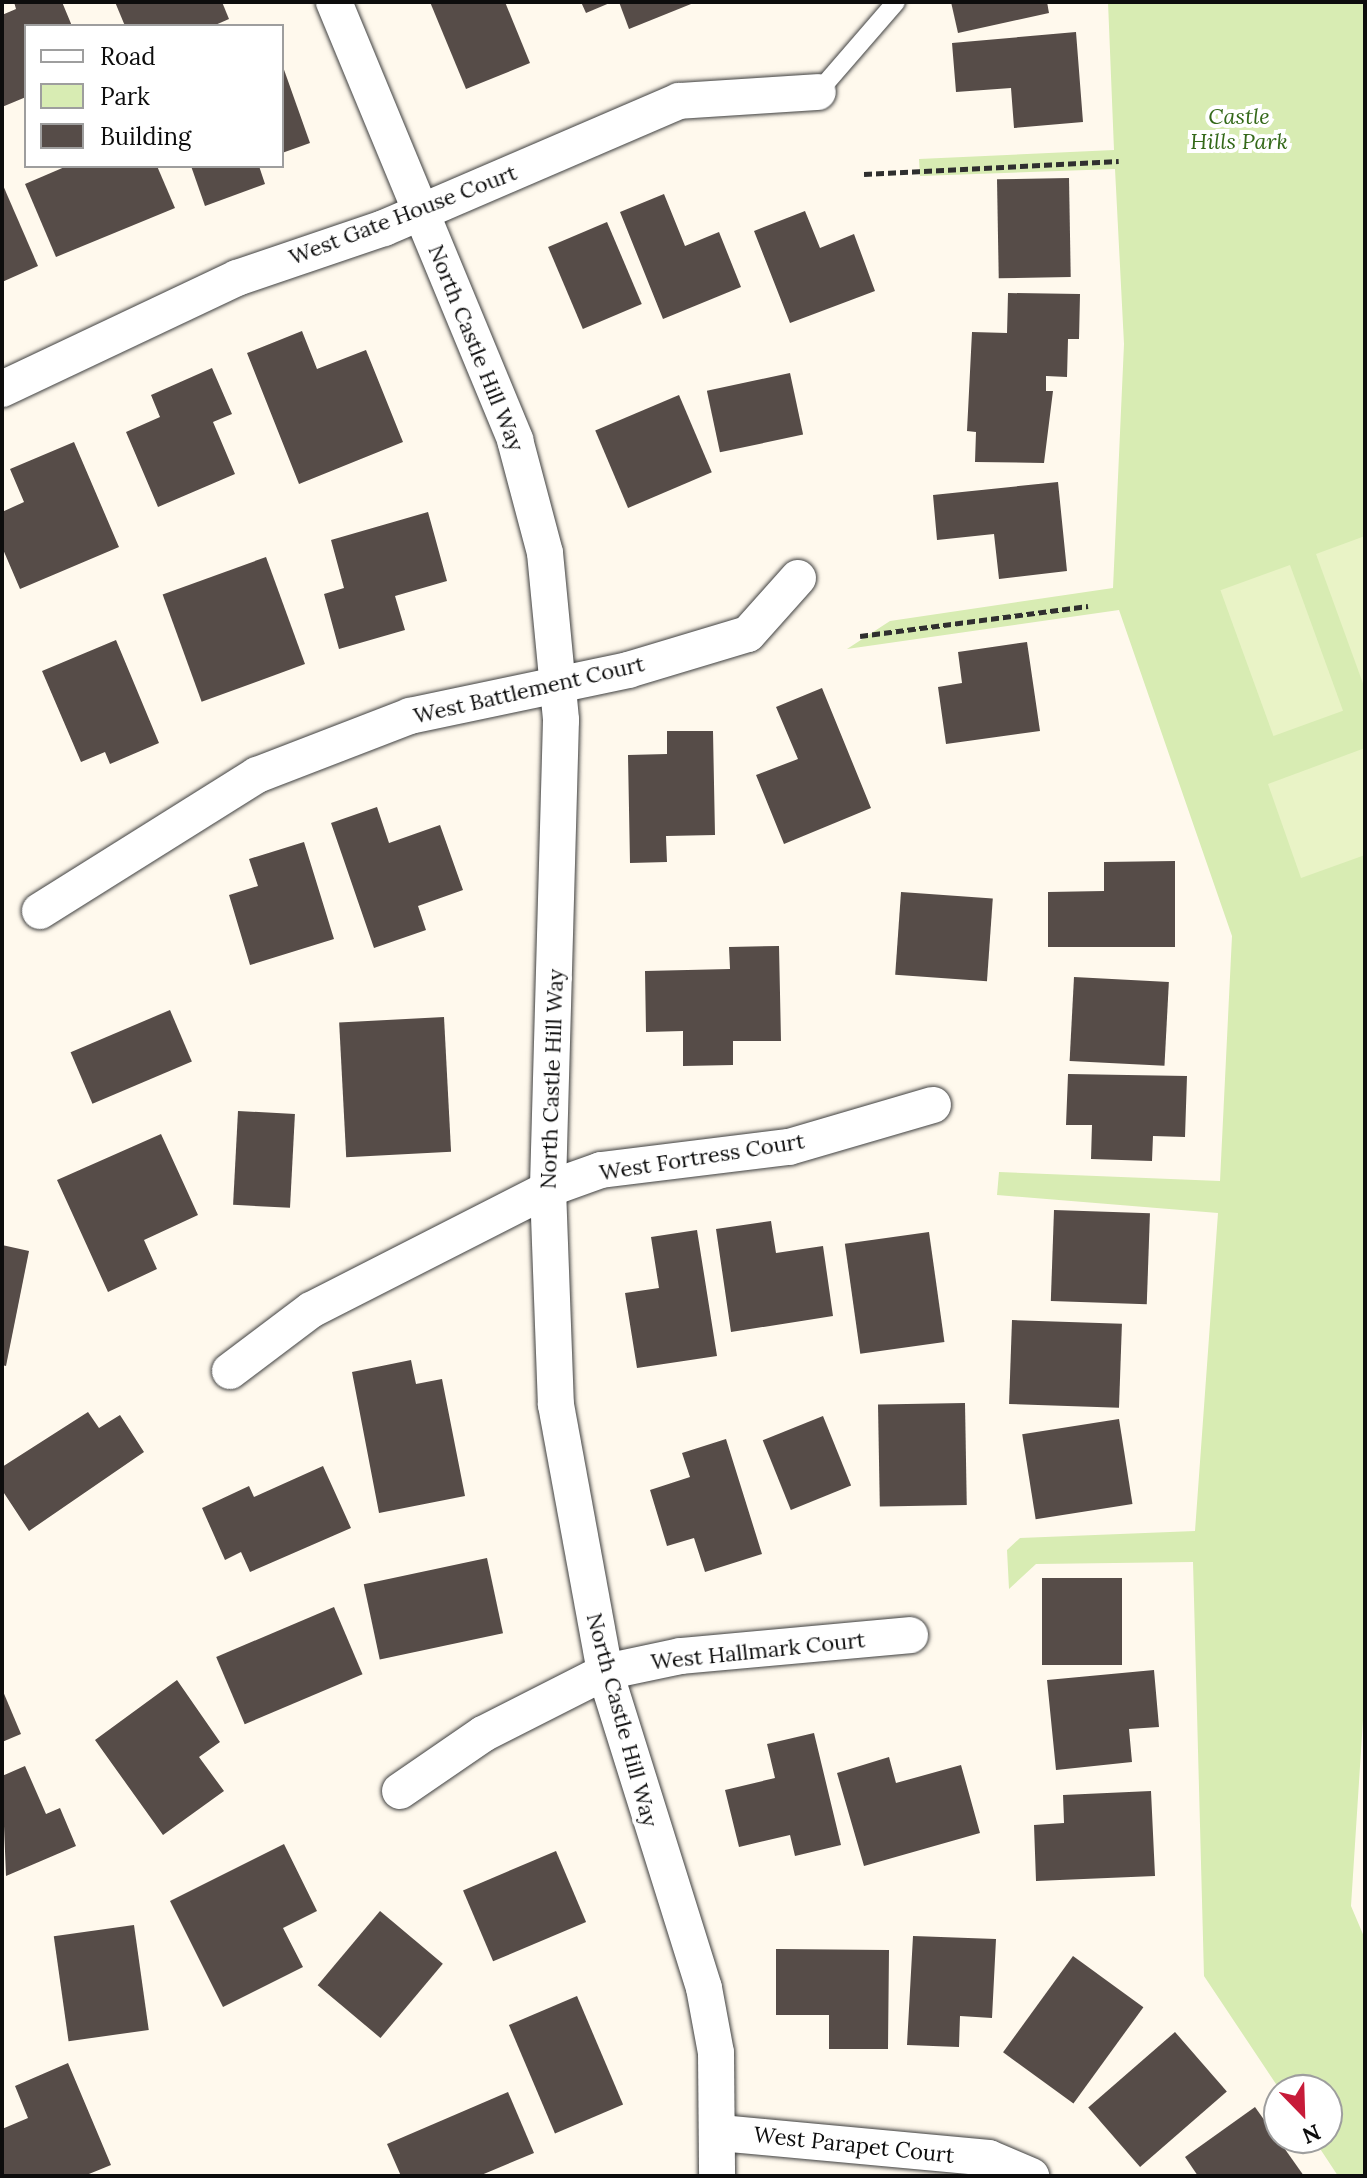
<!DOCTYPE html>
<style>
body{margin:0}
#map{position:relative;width:1367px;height:2178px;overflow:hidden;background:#fff9ed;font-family:Lora,serif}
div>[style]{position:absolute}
.green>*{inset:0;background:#d8ecb3}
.pitch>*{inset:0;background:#e9f3c6;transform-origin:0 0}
.building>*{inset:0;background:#564c48;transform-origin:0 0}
.path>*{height:5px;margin-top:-2.5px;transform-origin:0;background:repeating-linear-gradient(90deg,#2f2f2f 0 8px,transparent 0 12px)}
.roads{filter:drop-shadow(0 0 2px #404040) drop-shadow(0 0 2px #404040)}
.lane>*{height:18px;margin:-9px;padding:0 9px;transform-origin:9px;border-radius:9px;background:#fff}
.street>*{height:36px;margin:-18px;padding:0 18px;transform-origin:18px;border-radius:18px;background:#fff}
span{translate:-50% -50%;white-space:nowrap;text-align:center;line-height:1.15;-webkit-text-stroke:8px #fff;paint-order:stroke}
.park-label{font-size:22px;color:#346919;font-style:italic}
.street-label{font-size:22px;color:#0d0d0d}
.frame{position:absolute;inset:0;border:4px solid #0d0d0d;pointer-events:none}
.legend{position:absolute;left:24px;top:24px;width:260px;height:144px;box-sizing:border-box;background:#fff;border:2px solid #9e9e9e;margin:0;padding:10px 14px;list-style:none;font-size:24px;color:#0d0d0d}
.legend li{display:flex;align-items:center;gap:16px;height:40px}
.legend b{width:40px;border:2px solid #9e9e9e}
.north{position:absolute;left:1263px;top:2074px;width:80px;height:80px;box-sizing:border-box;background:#fff;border:2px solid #9e9e9e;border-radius:50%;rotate:157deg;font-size:22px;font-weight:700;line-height:32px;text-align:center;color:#0d0d0d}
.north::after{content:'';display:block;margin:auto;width:28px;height:36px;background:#c71b39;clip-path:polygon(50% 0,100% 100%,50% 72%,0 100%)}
</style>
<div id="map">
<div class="green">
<div style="clip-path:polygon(1108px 2px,1365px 2px,1365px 1689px,1351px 1906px,1365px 1939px,1365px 2176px,1338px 2176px,1313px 2138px,1327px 2138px,1327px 2090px,1280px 2090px,1204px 1976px,1193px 1562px,1036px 1564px,1009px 1589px,1007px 1550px,1020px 1538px,1195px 1531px,1218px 1213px,997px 1195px,999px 1172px,1220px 1181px,1232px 936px,1119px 610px,847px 649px,890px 621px,1113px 588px,1124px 344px,1115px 169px,920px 176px,919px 159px,1114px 150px)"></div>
</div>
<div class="pitch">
<div style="clip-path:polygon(1365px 536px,1365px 689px,1316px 554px)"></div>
<div style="left:1290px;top:565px;width:155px;height:74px;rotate:70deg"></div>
<div style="clip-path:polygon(1365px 748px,1365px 855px,1301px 878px,1268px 784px)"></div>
</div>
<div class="building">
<div style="clip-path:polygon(14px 2px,62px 2px,72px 26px,26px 26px,26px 97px,2px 107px,2px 15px,16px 9px)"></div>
<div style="clip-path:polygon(115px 2px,222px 2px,229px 19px,213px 26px,125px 26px)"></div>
<div style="clip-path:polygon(430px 2px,505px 2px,530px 63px,466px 89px)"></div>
<div style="clip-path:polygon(581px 2px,612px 2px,586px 13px)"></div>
<div style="clip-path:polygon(619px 2px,696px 2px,629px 29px)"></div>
<div style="clip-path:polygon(951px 2px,1047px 2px,1049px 13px,958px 33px)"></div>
<div style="clip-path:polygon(1076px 32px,1083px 122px,1014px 128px,1011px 88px,956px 92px,952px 43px)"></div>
<div style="clip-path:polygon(282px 64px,310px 143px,282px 153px)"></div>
<div style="clip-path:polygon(67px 166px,157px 166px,175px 208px,56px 257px,25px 184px)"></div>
<div style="clip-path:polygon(191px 166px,259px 166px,265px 184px,205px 206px)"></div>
<div style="left:1069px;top:178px;width:99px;height:72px;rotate:89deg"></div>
<div style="clip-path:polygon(2px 183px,38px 266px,2px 282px)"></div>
<div style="clip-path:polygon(664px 194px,685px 246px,719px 232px,741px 287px,663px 319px,620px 212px)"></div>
<div style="clip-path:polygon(805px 211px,820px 248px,854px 234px,875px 291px,790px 323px,754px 231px)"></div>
<div style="left:607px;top:222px;width:89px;height:64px;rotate:67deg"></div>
<div style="clip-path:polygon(1008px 293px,1080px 294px,1079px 339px,1068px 339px,1067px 377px,1046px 376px,1046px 391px,1053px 391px,1044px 463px,975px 462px,976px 432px,967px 431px,972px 332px,1007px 333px)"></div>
<div style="clip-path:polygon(302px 331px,317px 369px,366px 350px,403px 442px,299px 484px,247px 353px)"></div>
<div style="clip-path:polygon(212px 368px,232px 414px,213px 422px,235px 474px,158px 507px,126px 432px,160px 417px,151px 395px)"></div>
<div style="left:790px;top:373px;width:63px;height:85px;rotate:78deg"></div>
<div style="left:679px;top:395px;width:84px;height:91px;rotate:67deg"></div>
<div style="clip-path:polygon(74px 442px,119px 547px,20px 589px,2px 547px,2px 512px,24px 502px,10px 469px)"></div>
<div style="clip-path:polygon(1058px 482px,1067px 571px,999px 579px,994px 534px,937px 540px,933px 495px)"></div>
<div style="clip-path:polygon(428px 512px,447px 581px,395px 596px,405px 630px,339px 649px,324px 594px,344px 588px,331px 540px)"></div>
<div style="left:266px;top:557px;width:114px;height:110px;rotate:70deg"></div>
<div style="clip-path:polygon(116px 640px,159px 743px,110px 764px,105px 752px,81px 762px,42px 671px)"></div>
<div style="clip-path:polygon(1027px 642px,1040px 731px,946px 744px,938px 687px,962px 683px,958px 652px)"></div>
<div style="clip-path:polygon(822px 688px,871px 808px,784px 844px,756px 775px,798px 759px,776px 707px)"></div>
<div style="clip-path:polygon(667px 731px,713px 731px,715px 835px,666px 836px,667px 862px,630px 863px,628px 755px,667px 754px)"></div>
<div style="clip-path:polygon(377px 807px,389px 843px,440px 825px,463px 890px,418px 906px,426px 930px,374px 948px,331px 823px)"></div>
<div style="clip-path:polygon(304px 842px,334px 939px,250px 965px,229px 895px,258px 886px,249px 859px)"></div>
<div style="clip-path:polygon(1175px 861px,1175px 947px,1048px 947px,1048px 892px,1104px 891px,1104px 862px)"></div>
<div style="left:901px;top:892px;width:92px;height:83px;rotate:4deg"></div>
<div style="clip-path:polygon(779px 946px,781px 1041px,733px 1041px,733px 1065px,683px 1066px,683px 1031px,646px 1032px,645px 971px,730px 969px,729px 947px)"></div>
<div style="left:1074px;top:977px;width:95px;height:84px;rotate:3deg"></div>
<div style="left:170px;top:1010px;width:56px;height:108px;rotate:67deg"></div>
<div style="left:444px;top:1017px;width:135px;height:105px;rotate:87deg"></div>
<div style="clip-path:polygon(1068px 1074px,1187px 1076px,1185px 1137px,1153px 1136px,1152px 1161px,1091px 1159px,1092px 1125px,1066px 1125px)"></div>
<div style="left:238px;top:1111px;width:57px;height:94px;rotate:3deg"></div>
<div style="clip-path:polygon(161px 1134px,198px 1215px,144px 1240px,157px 1269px,108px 1292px,57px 1180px)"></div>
<div style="left:1054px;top:1210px;width:96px;height:91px;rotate:2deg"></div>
<div style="clip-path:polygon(771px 1221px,776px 1253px,823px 1246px,833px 1316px,731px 1332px,716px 1229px)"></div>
<div style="clip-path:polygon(697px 1230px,717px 1356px,637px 1368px,625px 1293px,659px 1288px,651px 1237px)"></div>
<div style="left:929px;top:1232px;width:111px;height:85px;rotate:82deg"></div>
<div style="clip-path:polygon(2px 1245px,29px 1251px,6px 1366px,2px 1365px)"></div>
<div style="left:1012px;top:1320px;width:110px;height:84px;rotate:2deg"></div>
<div style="clip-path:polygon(411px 1360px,416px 1384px,442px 1379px,465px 1496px,379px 1513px,352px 1372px)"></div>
<div style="left:965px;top:1403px;width:102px;height:87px;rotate:89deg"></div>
<div style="clip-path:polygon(88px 1412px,99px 1428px,120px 1415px,144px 1452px,29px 1531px,2px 1490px,2px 1467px)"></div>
<div style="left:823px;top:1416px;width:75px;height:65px;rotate:68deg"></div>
<div style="left:1119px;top:1419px;width:86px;height:98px;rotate:81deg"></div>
<div style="clip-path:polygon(726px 1439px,762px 1554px,705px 1572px,694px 1538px,667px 1546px,650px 1490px,690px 1477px,682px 1453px)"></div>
<div style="clip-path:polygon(323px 1466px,351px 1528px,250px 1572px,241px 1552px,225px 1560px,202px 1508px,249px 1486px,254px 1497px)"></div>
<div style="left:487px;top:1558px;width:77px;height:126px;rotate:78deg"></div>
<div style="left:1042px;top:1578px;width:80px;height:87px"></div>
<div style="left:334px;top:1607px;width:73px;height:128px;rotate:67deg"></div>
<div style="clip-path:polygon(1154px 1670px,1159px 1727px,1129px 1729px,1132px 1762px,1056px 1770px,1047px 1680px)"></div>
<div style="clip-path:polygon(177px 1680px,220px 1742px,199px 1757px,224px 1791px,163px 1835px,95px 1740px)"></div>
<div style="clip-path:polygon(2px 1689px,21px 1734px,2px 1742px)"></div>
<div style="clip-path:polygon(814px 1733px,841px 1845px,795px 1856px,790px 1835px,739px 1847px,725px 1790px,775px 1778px,767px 1744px)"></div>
<div style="clip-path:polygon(889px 1757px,896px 1783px,961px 1765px,980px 1833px,864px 1866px,837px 1773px)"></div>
<div style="clip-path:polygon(25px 1766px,46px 1814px,60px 1808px,76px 1846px,6px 1876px,2px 1776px)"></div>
<div style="clip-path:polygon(1151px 1791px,1155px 1876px,1036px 1881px,1034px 1825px,1064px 1823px,1063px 1795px)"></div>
<div style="clip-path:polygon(284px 1844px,317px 1911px,283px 1928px,303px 1967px,223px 2007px,170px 1901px)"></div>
<div style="left:556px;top:1851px;width:77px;height:101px;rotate:67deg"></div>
<div style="left:380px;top:1911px;width:82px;height:97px;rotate:40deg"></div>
<div style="left:134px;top:1925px;width:106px;height:81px;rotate:82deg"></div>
<div style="clip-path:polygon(913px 1936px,996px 1939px,992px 2018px,960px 2016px,959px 2047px,907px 2045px)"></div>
<div style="clip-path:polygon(776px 1949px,889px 1950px,888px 2049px,829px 2049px,829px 2015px,776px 2015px)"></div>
<div style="left:1073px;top:1956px;width:87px;height:119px;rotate:36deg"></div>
<div style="left:577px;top:1996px;width:118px;height:74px;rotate:67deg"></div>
<div style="left:1175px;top:2032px;width:79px;height:115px;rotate:49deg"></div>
<div style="clip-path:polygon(68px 2063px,111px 2165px,84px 2176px,2px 2176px,2px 2129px,28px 2118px,15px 2086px)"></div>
<div style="clip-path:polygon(508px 2092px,534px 2153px,479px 2176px,401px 2176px,387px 2144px)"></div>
<div style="clip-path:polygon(1255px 2107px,1304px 2176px,1198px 2176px,1185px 2157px)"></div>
</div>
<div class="path">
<div style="left:864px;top:174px;width:255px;rotate:-2.9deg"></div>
<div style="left:860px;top:636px;width:230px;rotate:-7.5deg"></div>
</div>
<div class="roads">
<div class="lane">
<div style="left:818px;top:92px;width:119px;rotate:-49.1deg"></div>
</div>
<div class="street">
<div style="left:334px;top:2px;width:474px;rotate:67.5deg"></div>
<div style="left:515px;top:440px;width:117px;rotate:75.1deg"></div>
<div style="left:545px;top:553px;width:168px;rotate:84.5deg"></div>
<div style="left:561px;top:720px;width:469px;rotate:91.6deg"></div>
<div style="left:548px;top:1189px;width:216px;rotate:87.9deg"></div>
<div style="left:556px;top:1405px;width:271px;rotate:79.6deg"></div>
<div style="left:605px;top:1672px;width:331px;rotate:72.6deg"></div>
<div style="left:704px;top:1988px;width:66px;rotate:79.5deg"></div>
<div style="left:716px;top:2053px;width:123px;rotate:89.5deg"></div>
<div style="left:2px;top:389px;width:260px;rotate:-25.3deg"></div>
<div style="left:237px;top:278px;width:155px;rotate:-18.8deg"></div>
<div style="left:384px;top:228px;width:321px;rotate:-23.3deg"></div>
<div style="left:679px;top:101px;width:139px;rotate:-3.7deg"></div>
<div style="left:40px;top:911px;width:256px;rotate:-32.1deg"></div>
<div style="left:257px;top:775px;width:164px;rotate:-21.1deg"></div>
<div style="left:410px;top:716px;width:223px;rotate:-11.9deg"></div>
<div style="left:628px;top:670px;width:125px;rotate:-16.7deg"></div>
<div style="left:748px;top:634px;width:75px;rotate:-48.2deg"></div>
<div style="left:230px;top:1371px;width:101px;rotate:-37deg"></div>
<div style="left:311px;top:1310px;width:266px;rotate:-27deg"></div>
<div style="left:548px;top:1189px;width:56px;rotate:-19.7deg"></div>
<div style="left:601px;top:1170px;width:189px;rotate:-7deg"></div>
<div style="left:789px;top:1147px;width:150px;rotate:-16.3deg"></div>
<div style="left:400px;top:1791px;width:101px;rotate:-34.5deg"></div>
<div style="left:483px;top:1734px;width:137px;rotate:-26.9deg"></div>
<div style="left:605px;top:1672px;width:78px;rotate:-11.9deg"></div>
<div style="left:681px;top:1656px;width:230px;rotate:-5.2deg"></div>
<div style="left:720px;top:2133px;width:270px;rotate:5.3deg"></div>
<div style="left:989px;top:2158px;width:46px;rotate:23.2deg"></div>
</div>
</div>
<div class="park-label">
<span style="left:1239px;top:129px">Castle<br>Hills Park</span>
</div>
<div class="street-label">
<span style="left:403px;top:215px;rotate:-21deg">West Gate House Court</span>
<span style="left:476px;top:348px;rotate:68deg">North Castle Hill Way</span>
<span style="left:529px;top:690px;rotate:-13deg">West Battlement Court</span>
<span style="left:552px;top:1079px;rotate:-88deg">North Castle Hill Way</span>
<span style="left:702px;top:1157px;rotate:-9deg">West Fortress Court</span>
<span style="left:758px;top:1651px;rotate:-6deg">West Hallmark Court</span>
<span style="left:622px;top:1720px;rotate:75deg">North Castle Hill Way</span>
<span style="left:854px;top:2145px;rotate:6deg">West Parapet Court</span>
</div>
<div class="frame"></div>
<ul class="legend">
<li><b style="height:10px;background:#fff"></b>Road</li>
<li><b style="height:22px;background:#d8ecb3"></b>Park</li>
<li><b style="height:22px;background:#564c48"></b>Building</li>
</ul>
<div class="north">N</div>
</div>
